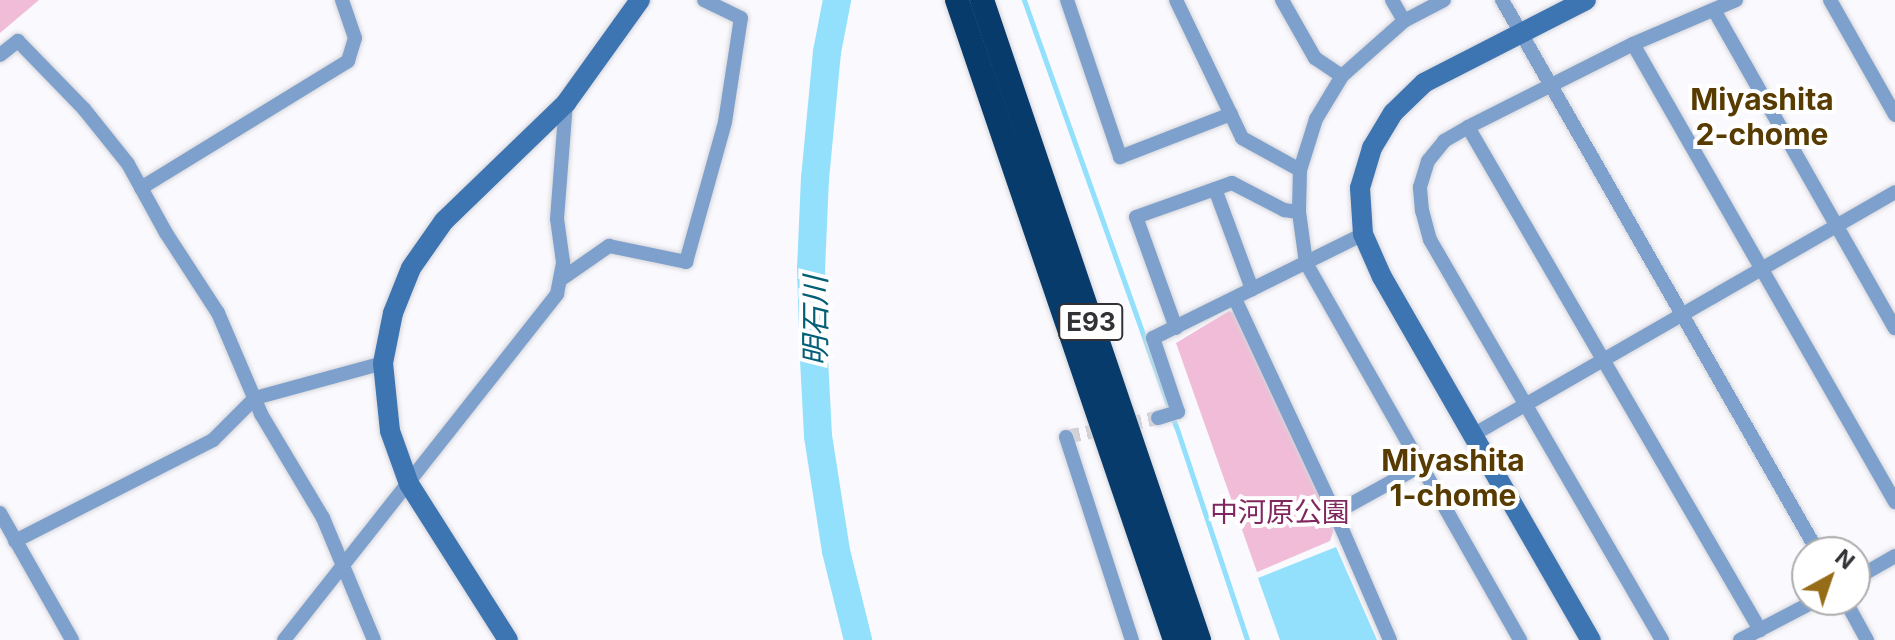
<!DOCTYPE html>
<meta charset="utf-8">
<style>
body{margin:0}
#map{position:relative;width:1895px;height:640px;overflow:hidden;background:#f9f9fe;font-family:Inter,"Noto Sans JP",sans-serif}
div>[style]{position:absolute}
.green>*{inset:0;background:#f0bcd7}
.water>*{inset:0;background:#92e0fb}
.stream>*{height:5px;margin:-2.5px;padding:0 2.5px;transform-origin:2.5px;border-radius:2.5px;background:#92e0fb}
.river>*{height:28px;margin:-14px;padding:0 14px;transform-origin:14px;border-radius:14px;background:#92e0fb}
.street-tunnel>*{height:14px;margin-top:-7px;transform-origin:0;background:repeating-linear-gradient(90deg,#d1d1d6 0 14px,transparent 0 21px)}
.roads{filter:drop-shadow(0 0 2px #d5d5da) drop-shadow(0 0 2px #d5d5da)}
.street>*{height:14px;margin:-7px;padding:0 7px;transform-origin:7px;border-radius:7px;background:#7da1cc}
.secondary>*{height:20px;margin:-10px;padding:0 10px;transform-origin:10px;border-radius:10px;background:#3d75b3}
.highway>*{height:24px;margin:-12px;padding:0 12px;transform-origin:12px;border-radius:12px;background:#073b6c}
span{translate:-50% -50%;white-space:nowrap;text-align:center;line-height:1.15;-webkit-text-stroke:8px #fff;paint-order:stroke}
.shield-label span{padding:2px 6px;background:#fff;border:2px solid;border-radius:6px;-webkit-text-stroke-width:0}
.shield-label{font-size:26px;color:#313136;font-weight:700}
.park-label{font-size:28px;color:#81275f}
.neighbourhood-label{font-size:30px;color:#573b00;font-weight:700}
.water-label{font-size:30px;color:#035f76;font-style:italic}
.north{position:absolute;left:1791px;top:536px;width:80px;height:80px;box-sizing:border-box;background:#fff;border:2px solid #adadaf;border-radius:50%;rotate:40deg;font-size:22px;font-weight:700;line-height:32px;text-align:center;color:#313136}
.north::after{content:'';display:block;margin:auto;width:28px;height:36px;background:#966c18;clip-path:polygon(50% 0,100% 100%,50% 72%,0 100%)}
</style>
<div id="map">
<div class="green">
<div style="clip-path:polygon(0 0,39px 0,0 33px)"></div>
<div style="clip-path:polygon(1229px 311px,1238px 314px,1334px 529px,1330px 541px,1257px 572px,1176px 343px)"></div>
</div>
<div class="water">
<div style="clip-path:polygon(1336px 547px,1377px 640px,1280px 640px,1258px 578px)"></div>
</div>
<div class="stream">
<div style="left:1024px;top:0;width:452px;rotate:70.4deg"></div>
<div style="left:1176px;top:426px;width:225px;rotate:71.6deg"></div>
</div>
<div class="river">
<div style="left:837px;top:0;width:53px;rotate:100.9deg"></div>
<div style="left:827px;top:52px;width:127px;rotate:95.4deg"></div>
<div style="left:815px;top:178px;width:91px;rotate:92.5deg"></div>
<div style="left:811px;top:269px;width:90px;rotate:88.1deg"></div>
<div style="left:814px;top:359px;width:77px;rotate:87deg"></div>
<div style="left:818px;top:436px;width:116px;rotate:81.1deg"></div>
<div style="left:836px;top:551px;width:92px;rotate:76.1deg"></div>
</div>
<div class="street-tunnel">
<div style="left:1066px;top:437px;width:94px;rotate:-11.7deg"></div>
</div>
<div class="roads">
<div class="street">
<div style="left:1067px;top:0;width:166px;rotate:71.3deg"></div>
<div style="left:1120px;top:157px;width:119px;rotate:-21.2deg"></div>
<div style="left:1176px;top:0;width:153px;rotate:64.4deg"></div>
<div style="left:1242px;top:138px;width:66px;rotate:28.9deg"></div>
<div style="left:1282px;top:0;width:67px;rotate:60.4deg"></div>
<div style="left:1315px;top:58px;width:32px;rotate:34deg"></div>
<div style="left:1392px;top:0;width:24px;rotate:60deg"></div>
<div style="left:1444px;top:0;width:45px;rotate:152.3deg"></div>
<div style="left:1404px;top:21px;width:83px;rotate:138.4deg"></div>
<div style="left:1342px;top:76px;width:50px;rotate:121.2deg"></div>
<div style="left:1316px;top:119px;width:53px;rotate:107.4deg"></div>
<div style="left:1300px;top:170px;width:42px;rotate:91.4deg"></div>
<div style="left:1299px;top:212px;width:51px;rotate:82.2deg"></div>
<div style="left:1306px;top:263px;width:434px;rotate:60.4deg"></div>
<div style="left:1502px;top:0;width:636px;rotate:60.21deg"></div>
<div style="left:1830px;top:0;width:132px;rotate:60.5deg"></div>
<div style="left:1714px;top:10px;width:366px;rotate:60.4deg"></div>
<div style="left:1633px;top:44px;width:528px;rotate:60.23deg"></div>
<div style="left:0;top:55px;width:23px;rotate:-38deg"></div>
<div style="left:18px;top:41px;width:95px;rotate:45.9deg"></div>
<div style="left:84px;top:109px;width:70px;rotate:51.3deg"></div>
<div style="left:128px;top:164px;width:79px;rotate:61.2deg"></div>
<div style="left:166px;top:233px;width:95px;rotate:57deg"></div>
<div style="left:218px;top:313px;width:110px;rotate:66.9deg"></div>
<div style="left:261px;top:414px;width:121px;rotate:59.2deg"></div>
<div style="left:323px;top:518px;width:132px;rotate:67.3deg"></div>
<div style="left:1468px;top:127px;width:582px;rotate:59.86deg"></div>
<div style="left:141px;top:188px;width:243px;rotate:-31.5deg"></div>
<div style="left:348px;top:61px;width:24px;rotate:-73deg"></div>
<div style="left:355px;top:38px;width:40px;rotate:-108.9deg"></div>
<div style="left:1215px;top:189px;width:107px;rotate:69.7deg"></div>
<div style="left:560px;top:280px;width:60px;rotate:-34.8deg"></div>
<div style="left:609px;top:246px;width:79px;rotate:11.7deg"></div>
<div style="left:686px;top:262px;width:145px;rotate:-74.4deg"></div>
<div style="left:725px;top:122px;width:105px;rotate:-81.3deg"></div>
<div style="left:741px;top:18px;width:41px;rotate:-154.1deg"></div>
<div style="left:1235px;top:299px;width:236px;rotate:65deg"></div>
<div style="left:1176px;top:328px;width:118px;rotate:-109.8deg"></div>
<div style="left:1136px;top:217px;width:102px;rotate:-19.5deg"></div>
<div style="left:1232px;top:183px;width:59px;rotate:27.4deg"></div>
<div style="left:1284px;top:210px;width:15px;rotate:8deg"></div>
<div style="left:1158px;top:418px;width:21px;rotate:-17deg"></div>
<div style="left:1178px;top:412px;width:78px;rotate:-108.7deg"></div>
<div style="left:1153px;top:338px;width:234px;rotate:-26.3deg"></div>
<div style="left:1471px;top:436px;width:489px;rotate:-29.9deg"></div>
<div style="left:1066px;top:437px;width:213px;rotate:72deg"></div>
<div style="left:0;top:513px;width:146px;rotate:60.4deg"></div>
<div style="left:15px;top:541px;width:222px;rotate:-27deg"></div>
<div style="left:213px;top:440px;width:59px;rotate:-45deg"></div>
<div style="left:255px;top:398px;width:133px;rotate:-15.3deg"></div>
<div style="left:1855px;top:579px;width:46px;rotate:-29.9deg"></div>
<div style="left:1845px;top:600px;width:46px;rotate:61.2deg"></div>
<div style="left:284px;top:640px;width:441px;rotate:-51.7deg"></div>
<div style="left:557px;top:294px;width:33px;rotate:-79deg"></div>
<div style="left:563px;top:262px;width:43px;rotate:-97.9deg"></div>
<div style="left:557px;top:219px;width:116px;rotate:-85.6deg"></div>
<div style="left:1390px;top:640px;width:138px;rotate:-113.4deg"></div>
<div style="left:1335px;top:513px;width:97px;rotate:-28.9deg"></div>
<div style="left:1662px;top:640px;width:462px;rotate:-120.1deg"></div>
<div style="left:1430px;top:240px;width:30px;rotate:-105deg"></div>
<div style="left:1422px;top:211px;width:24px;rotate:-95deg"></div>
<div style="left:1420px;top:187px;width:27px;rotate:-73deg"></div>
<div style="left:1428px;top:161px;width:26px;rotate:-51deg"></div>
<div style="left:1444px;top:141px;width:28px;rotate:-30deg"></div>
<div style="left:1468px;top:127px;width:185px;rotate:-26.7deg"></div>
<div style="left:1633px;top:44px;width:112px;rotate:-23.1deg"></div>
<div style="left:1740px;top:640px;width:87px;rotate:-27.5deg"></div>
</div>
<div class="secondary">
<div style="left:1586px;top:0;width:182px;rotate:152.9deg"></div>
<div style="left:1424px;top:83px;width:43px;rotate:135.9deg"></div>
<div style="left:1393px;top:113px;width:41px;rotate:121deg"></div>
<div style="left:1372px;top:148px;width:42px;rotate:106.7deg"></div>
<div style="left:1360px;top:188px;width:46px;rotate:86.3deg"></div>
<div style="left:1363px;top:234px;width:47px;rotate:66.2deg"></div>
<div style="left:1382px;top:277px;width:419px;rotate:60.1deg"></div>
<div style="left:508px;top:640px;width:185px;rotate:-122.4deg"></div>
<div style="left:409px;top:484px;width:56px;rotate:-109.7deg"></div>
<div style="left:390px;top:431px;width:68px;rotate:-95.9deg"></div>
<div style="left:383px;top:363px;width:51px;rotate:-78.7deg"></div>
<div style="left:393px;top:313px;width:48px;rotate:-68.2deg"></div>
<div style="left:411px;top:268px;width:57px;rotate:-54.9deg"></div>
<div style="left:444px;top:221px;width:170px;rotate:-44deg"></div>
<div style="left:566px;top:103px;width:127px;rotate:-54.3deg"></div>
</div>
<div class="highway">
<div style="left:957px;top:0;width:676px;rotate:71.19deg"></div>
<div style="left:982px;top:0;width:676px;rotate:71.27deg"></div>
</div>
</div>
<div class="shield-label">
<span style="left:1091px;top:322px">E93</span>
</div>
<div class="park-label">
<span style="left:1280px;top:512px">中河原公園</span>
</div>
<div class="neighbourhood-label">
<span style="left:1762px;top:116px">Miyashita<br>2-chome</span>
<span style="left:1453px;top:477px">Miyashita<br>1-chome</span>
</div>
<div class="water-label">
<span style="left:815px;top:321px;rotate:-90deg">明石川</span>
</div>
<div class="north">N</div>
</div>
